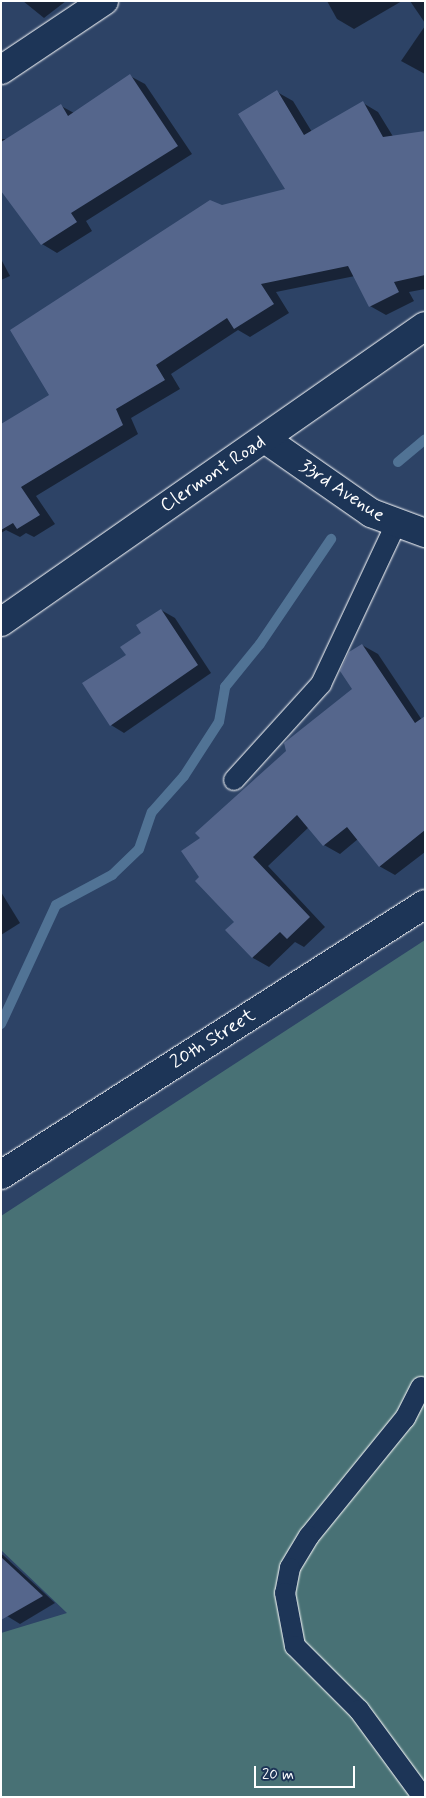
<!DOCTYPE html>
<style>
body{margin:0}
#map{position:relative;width:426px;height:1798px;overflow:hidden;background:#2d4366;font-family:Mynerve,sans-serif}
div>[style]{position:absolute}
.green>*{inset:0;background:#487175}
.shadow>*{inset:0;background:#0007}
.stream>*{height:10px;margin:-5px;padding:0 5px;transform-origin:5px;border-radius:5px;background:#517395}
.building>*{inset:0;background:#55668c}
.roads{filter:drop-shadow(0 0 1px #fff) drop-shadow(0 0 1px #fff)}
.service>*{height:20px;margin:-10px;padding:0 10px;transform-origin:10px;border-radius:10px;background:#1d3557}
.minor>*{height:28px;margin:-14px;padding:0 14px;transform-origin:14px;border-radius:14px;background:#1d3557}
.tertiary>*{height:28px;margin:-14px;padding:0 14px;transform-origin:14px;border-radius:14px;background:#1d3557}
span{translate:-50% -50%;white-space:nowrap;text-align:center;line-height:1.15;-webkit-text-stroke:4px #1d3557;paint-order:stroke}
.street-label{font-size:19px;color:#fff}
.frame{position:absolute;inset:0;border:2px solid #fff;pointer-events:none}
.scale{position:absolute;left:254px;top:1766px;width:101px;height:22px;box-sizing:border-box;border:2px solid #fff;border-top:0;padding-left:6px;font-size:15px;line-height:18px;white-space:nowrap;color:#fff;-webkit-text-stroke:4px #1d3557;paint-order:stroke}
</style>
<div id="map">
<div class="green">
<div style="clip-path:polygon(425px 940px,425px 1797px,1px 1797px,1px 1633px,67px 1613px,1px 1550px,1px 1216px)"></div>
</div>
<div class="shadow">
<div style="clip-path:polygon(23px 1px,66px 1px,44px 18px)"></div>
<div style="clip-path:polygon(327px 1px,402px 1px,354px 29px,337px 19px)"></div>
<div style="clip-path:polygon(410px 1px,425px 1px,425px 23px)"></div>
<div style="clip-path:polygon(425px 26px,425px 74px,401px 61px)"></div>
<div style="clip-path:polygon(130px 76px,145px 84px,192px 154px,86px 221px,92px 231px,57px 253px,42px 244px,1px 178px,1px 139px,8px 139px,61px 106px,74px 113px)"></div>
<div style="clip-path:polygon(277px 92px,293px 101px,312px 132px,363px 103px,378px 112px,405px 156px,425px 153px,425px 289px,409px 292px,414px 301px,386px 315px,370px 306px,355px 276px,276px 292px,289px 313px,250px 337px,238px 330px,171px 374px,180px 389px,131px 418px,138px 434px,36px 496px,55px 524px,34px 537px,26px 533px,20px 537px,6px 530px,1px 533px,1px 425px,51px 395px,222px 207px,287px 190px)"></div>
<div style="clip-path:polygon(1px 259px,10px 276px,1px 280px)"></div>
<div style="clip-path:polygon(161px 610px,175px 618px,211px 673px,124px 733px,111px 725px,127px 655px)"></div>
<div style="clip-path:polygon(362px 645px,378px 654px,422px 720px,425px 718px,425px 852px,395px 875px,379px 866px,358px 839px,340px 854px,324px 845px,309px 827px,268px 866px,325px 927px,304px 947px,295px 942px,269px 967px,253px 958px,227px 930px,236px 922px,201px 877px,201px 839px,354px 689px)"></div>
<div style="clip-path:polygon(1px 892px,20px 923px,1px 935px)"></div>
<div style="clip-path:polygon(1px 1554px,3px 1555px,55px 1603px,20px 1624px,7px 1616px,1px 1610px)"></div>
</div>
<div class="stream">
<div style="left:398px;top:462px;width:35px;rotate:-40deg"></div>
<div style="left:1px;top:1024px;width:131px;rotate:-65.2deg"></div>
<div style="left:56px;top:905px;width:64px;rotate:-28.2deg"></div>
<div style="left:112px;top:875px;width:37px;rotate:-44deg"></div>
<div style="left:139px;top:849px;width:39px;rotate:-71deg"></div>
<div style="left:152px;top:812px;width:48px;rotate:-48.4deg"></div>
<div style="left:184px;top:776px;width:64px;rotate:-57.1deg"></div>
<div style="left:219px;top:722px;width:36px;rotate:-80deg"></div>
<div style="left:225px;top:687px;width:55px;rotate:-50.9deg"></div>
<div style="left:260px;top:644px;width:127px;rotate:-55.9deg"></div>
</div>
<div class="building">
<div style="clip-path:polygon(130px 74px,178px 146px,71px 213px,77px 222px,41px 245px,1px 191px,1px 142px,61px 104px,68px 116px)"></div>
<div style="clip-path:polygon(277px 90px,304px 135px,363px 101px,383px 137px,425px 131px,425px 275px,394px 282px,399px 292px,369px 307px,348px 266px,261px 284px,274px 304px,234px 329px,227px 318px,156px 365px,165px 380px,116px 409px,123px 425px,21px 487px,40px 515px,17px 529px,13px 523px,1px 530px,1px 424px,49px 395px,10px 330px,210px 200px,222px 205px,285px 189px,238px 114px)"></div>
<div style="clip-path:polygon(161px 609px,198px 665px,110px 726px,82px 683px,126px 655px,120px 647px,141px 633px,136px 625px)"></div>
<div style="clip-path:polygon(362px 644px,415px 723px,425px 716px,425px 830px,379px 867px,347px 827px,323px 846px,297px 815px,253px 857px,310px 917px,287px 939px,280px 932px,252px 958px,225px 930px,234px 922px,195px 881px,199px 877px,181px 851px,200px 838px,195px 833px,286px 751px,284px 743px,352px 689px,340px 671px,349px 652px)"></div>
<div style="clip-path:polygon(1px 1557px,43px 1596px,1px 1620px)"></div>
</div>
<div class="roads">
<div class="service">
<div style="left:234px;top:780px;width:130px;rotate:-47.8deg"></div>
<div style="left:321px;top:684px;width:177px;rotate:-64.9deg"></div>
<div style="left:421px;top:1387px;width:35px;rotate:117deg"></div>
<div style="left:405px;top:1418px;width:152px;rotate:129.1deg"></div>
<div style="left:309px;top:1536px;width:37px;rotate:121deg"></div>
<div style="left:290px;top:1568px;width:25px;rotate:101deg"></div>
<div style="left:285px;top:1593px;width:54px;rotate:79.3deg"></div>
<div style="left:295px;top:1646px;width:91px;rotate:45deg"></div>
<div style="left:359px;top:1710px;width:108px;rotate:53.7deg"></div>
</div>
<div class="minor">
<div style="left:1px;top:70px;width:124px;rotate:-33.8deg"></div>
<div style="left:265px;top:439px;width:129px;rotate:34.9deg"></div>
<div style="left:371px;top:513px;width:58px;rotate:20.3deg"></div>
<div style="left:1px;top:1175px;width:503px;rotate:-32.58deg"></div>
</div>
<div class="tertiary">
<div style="left:1px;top:622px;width:517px;rotate:-34.92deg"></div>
</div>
</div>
<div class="street-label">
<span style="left:213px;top:474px;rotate:-34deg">Clermont Road</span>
<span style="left:342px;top:491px;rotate:33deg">33rd Avenue</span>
<span style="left:213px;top:1039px;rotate:-32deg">20th Street</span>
</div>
<div class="frame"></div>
<div class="scale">20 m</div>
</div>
